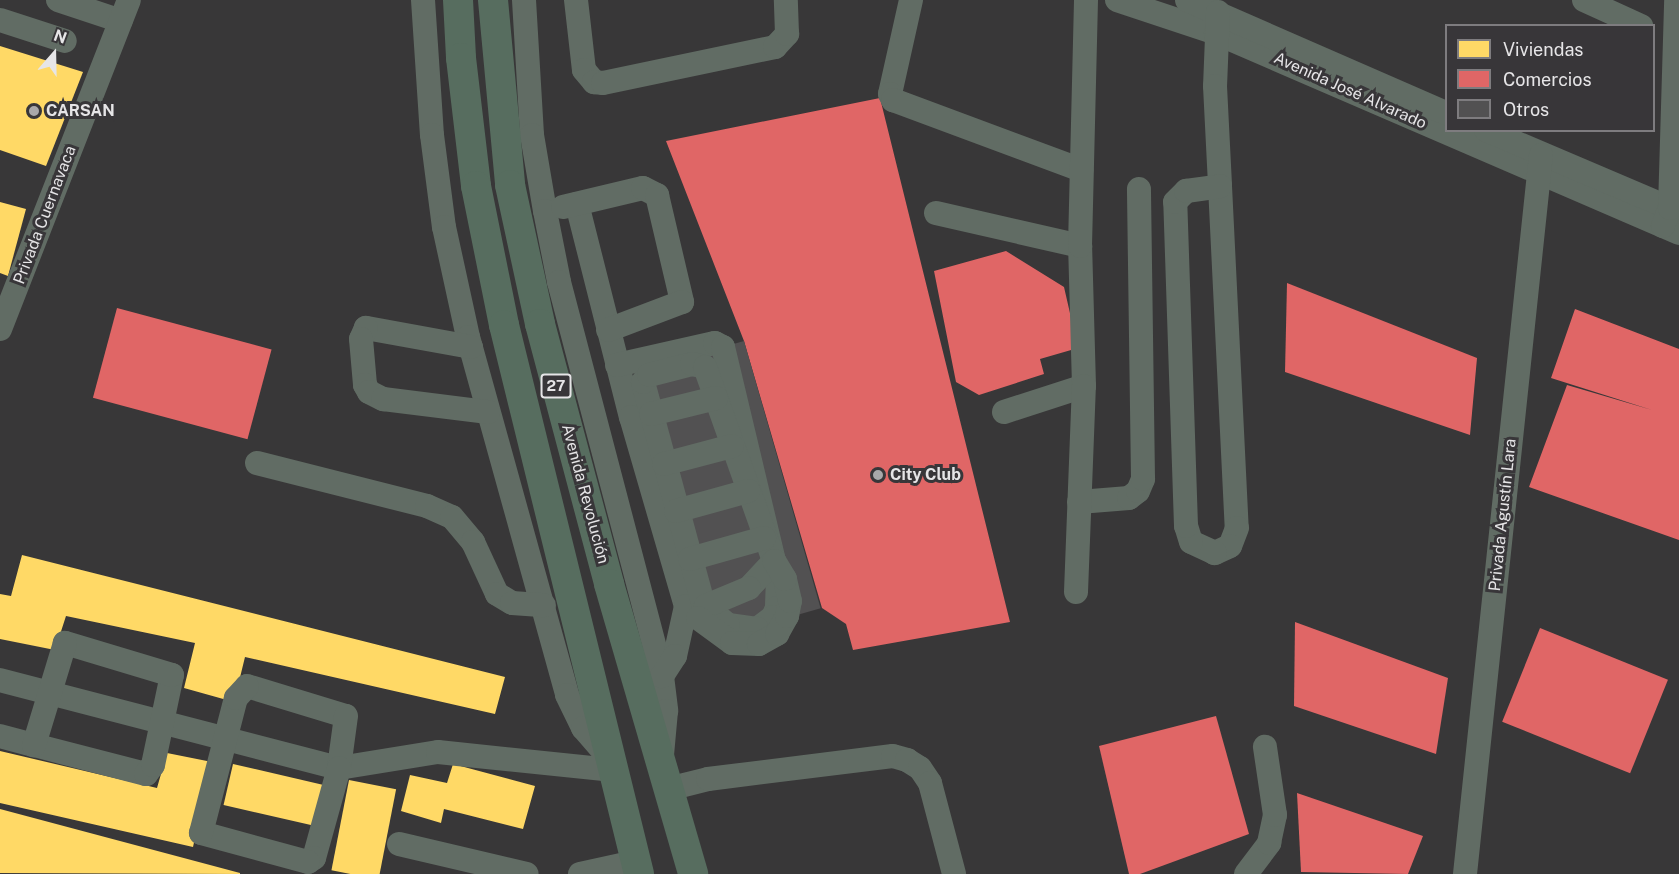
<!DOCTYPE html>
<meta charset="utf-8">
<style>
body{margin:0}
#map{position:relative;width:1679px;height:874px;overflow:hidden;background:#383738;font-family:"Public Sans",sans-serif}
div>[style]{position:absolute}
.homes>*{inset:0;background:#ffd966;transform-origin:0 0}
.shops>*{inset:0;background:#e06666;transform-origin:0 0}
.building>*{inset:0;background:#525152;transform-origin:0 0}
.minor>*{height:24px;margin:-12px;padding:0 12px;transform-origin:12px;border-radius:12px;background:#616c64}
.major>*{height:30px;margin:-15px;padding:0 15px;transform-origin:15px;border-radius:15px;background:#576d5f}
.minor-bridge>*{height:24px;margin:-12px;padding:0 12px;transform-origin:12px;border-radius:12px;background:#616c64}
.dots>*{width:16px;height:16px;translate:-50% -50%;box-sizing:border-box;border:3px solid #383639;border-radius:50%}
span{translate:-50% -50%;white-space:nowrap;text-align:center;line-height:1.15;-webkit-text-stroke:6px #383639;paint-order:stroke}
.shield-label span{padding:2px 4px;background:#383639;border:2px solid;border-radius:4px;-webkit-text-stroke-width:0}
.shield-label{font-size:15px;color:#e6e5e7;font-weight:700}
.street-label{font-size:16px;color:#e6e5e7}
.poi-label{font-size:16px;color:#e6e5e7;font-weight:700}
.left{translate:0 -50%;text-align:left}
.legend{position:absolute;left:1445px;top:24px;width:210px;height:108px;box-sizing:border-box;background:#383639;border:2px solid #7e7c7f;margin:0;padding:8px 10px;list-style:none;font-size:18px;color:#e6e5e7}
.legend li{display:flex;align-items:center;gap:12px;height:30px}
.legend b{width:30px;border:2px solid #7e7c7f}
.north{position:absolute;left:24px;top:24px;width:60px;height:60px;-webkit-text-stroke:4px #383639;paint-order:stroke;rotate:20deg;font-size:16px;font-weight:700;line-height:24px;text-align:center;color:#e6e5e7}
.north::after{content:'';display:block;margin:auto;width:21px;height:27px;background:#e6e5e7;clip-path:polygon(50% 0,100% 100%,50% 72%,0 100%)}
</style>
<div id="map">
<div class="homes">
<div style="clip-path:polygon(0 46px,83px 72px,46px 166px,0 150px)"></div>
<div style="clip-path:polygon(0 202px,26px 209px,8px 276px,0 273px)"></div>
<div style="clip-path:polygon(22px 555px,505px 677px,495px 714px,245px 657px,234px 702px,184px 688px,195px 643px,66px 616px,55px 650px,0 639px,0 594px,11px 596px)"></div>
<div style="clip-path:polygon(0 751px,157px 788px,167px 753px,212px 762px,193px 847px,0 803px)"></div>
<div style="left:233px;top:764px;width:93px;height:42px;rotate:13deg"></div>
<div style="clip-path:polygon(453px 764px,535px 786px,523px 829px,444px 809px,441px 823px,401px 811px,410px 775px,447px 783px)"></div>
<div style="left:349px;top:780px;width:48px;height:92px;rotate:11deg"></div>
<div style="clip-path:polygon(0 809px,240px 873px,240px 874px,0 873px)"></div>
</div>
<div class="shops">
<div style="clip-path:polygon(880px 98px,1010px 622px,853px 650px,846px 624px,822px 608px,744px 341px,666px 141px)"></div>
<div style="clip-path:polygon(1006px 251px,1064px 287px,1078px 348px,1040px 359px,1044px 374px,979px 395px,956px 382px,934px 271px)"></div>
<div style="clip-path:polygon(1287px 283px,1477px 358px,1470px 435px,1285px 372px)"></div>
<div style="left:117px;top:308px;width:160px;height:93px;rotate:15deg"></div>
<div style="clip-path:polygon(1575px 309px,1679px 349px,1679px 540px,1529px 487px,1567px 385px,1652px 410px,1551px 378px)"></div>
<div style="clip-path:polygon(1295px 622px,1448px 678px,1436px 754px,1294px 706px)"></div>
<div style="left:1540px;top:628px;width:138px;height:101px;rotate:22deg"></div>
<div style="clip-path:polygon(1216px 716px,1249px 834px,1140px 874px,1129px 874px,1099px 746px)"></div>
<div style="clip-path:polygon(1297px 793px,1423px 836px,1408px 874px,1301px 872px)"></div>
</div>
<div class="building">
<div style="left:744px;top:341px;width:278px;height:114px;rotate:74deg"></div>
</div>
<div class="minor">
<div style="left:58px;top:0;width:66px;rotate:18.4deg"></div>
<div style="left:423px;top:0;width:135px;rotate:86.2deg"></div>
<div style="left:432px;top:135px;width:93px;rotate:82.6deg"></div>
<div style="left:444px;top:227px;width:113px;rotate:77.7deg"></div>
<div style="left:468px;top:337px;width:371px;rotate:74.5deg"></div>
<div style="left:567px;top:695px;width:37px;rotate:64deg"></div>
<div style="left:583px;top:728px;width:35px;rotate:49deg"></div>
<div style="left:524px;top:0;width:135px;rotate:86.6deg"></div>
<div style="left:532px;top:135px;width:77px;rotate:80.3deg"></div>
<div style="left:545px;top:211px;width:72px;rotate:78.8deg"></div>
<div style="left:559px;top:282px;width:407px;rotate:75.3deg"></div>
<div style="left:662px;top:676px;width:35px;rotate:83deg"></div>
<div style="left:666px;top:711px;width:44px;rotate:95.2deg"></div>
<div style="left:576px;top:0;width:70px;rotate:83.5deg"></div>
<div style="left:584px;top:70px;width:16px;rotate:50deg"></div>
<div style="left:594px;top:82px;width:9px;rotate:6deg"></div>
<div style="left:603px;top:83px;width:176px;rotate:-11.8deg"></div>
<div style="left:775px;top:47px;width:18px;rotate:-47deg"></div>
<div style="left:787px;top:34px;width:34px;rotate:-92deg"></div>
<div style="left:911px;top:0;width:96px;rotate:102.6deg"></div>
<div style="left:890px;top:94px;width:7px;rotate:63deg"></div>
<div style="left:893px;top:100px;width:201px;rotate:20.4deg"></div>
<div style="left:1117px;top:0;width:104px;rotate:18.4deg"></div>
<div style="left:1216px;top:33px;width:504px;rotate:23.36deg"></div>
<div style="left:1187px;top:0;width:283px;rotate:23.6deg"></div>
<div style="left:1584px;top:0;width:63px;rotate:24.5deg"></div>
<div style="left:1218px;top:12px;width:74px;rotate:92.3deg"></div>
<div style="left:1215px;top:86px;width:100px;rotate:87.1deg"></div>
<div style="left:1220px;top:186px;width:342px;rotate:87.2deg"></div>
<div style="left:1237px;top:528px;width:19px;rotate:111deg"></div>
<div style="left:1230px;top:546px;width:17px;rotate:155deg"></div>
<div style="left:1215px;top:553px;width:26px;rotate:-155deg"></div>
<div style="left:1191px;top:542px;width:17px;rotate:-107deg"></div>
<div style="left:1186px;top:526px;width:324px;rotate:-91.9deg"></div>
<div style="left:1175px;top:202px;width:16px;rotate:-45deg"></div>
<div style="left:1186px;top:191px;width:34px;rotate:-8deg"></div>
<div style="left:0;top:20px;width:68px;rotate:17.9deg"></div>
<div style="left:1486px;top:130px;width:210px;rotate:23deg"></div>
<div style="left:577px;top:204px;width:220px;rotate:75.8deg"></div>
<div style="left:631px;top:417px;width:197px;rotate:73.8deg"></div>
<div style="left:686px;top:606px;width:51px;rotate:102.4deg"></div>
<div style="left:675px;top:656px;width:24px;rotate:123deg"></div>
<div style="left:563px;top:207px;width:82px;rotate:-13.4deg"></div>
<div style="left:643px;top:188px;width:16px;rotate:27deg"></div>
<div style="left:657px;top:195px;width:110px;rotate:76.8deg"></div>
<div style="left:682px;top:302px;width:79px;rotate:159.3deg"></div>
<div style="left:936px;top:213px;width:148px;rotate:12.9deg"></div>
<div style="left:1663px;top:226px;width:19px;rotate:-69deg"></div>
<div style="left:1670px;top:208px;width:208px;rotate:-88.3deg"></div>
<div style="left:0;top:329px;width:353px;rotate:-68.6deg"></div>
<div style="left:471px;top:347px;width:107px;rotate:-169.7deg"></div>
<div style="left:366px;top:328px;width:12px;rotate:114deg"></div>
<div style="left:361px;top:339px;width:46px;rotate:85deg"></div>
<div style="left:365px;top:385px;width:8px;rotate:60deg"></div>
<div style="left:369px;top:392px;width:16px;rotate:27deg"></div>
<div style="left:383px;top:399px;width:106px;rotate:7.1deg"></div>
<div style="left:617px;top:365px;width:100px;rotate:-12.7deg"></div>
<div style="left:715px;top:343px;width:9px;rotate:27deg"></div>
<div style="left:723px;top:347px;width:236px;rotate:76.6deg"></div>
<div style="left:778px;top:577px;width:31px;rotate:92deg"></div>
<div style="left:777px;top:608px;width:10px;rotate:114deg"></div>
<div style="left:773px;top:617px;width:20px;rotate:143deg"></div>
<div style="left:757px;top:629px;width:29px;rotate:-172deg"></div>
<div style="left:728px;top:625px;width:25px;rotate:-140deg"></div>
<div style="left:709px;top:609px;width:8px;rotate:-135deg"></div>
<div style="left:703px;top:603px;width:229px;rotate:-105.2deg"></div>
<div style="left:643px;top:382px;width:9px;rotate:-49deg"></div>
<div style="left:649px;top:375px;width:44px;rotate:-14.3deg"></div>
<div style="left:692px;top:364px;width:13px;rotate:13deg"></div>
<div style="left:705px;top:367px;width:206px;rotate:70.4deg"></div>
<div style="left:774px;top:561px;width:37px;rotate:133deg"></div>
<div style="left:749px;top:588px;width:47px;rotate:157.3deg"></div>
<div style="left:1004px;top:412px;width:84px;rotate:-18deg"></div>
<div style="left:1084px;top:386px;width:140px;rotate:-91.6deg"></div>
<div style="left:1080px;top:246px;width:246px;rotate:-88.6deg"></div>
<div style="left:651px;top:414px;width:67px;rotate:-13.8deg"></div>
<div style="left:257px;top:463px;width:175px;rotate:14.2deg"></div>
<div style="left:427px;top:506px;width:27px;rotate:24deg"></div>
<div style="left:452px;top:517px;width:33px;rotate:50deg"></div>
<div style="left:473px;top:542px;width:57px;rotate:65.2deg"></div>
<div style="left:497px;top:594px;width:17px;rotate:31deg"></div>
<div style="left:512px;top:603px;width:32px;rotate:4deg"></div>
<div style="left:664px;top:464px;width:70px;rotate:-14.8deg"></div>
<div style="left:1079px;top:502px;width:50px;rotate:-4.6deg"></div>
<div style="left:1129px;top:498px;width:11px;rotate:-38deg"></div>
<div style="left:1138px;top:491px;width:13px;rotate:-67deg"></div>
<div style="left:1143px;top:479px;width:290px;rotate:-90.8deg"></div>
<div style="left:676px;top:511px;width:75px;rotate:-15.5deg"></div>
<div style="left:690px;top:559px;width:77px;rotate:-15.8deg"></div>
<div style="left:1076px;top:592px;width:206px;rotate:-87.8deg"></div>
<div style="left:0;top:680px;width:350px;rotate:14.6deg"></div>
<div style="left:339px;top:768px;width:100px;rotate:-9.2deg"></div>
<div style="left:438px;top:752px;width:174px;rotate:5.9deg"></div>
<div style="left:247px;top:686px;width:103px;rotate:16.9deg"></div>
<div style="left:346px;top:716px;width:52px;rotate:97.7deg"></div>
<div style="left:339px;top:768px;width:93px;rotate:105.5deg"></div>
<div style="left:314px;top:858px;width:7px;rotate:146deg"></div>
<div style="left:308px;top:862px;width:111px;rotate:-164.8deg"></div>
<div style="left:201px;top:833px;width:139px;rotate:-75.5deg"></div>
<div style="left:236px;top:698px;width:16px;rotate:-47deg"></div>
<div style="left:0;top:736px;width:35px;rotate:15deg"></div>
<div style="left:34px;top:745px;width:116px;rotate:14.5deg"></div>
<div style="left:146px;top:774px;width:11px;rotate:-52deg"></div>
<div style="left:153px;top:765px;width:92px;rotate:-78.1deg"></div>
<div style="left:172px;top:675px;width:112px;rotate:-163.3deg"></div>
<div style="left:65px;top:643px;width:107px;rotate:106.9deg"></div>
<div style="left:668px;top:789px;width:41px;rotate:-14deg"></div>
<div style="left:708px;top:779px;width:186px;rotate:-7.1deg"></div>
<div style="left:893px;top:756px;width:15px;rotate:16deg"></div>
<div style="left:907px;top:760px;width:15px;rotate:32deg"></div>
<div style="left:920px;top:768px;width:18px;rotate:56deg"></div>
<div style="left:930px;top:783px;width:94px;rotate:75.2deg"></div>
<div style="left:399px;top:844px;width:131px;rotate:13.2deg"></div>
<div style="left:580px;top:874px;width:56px;rotate:-12.3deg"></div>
<div style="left:1246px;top:874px;width:39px;rotate:-53deg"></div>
<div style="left:1269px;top:843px;width:29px;rotate:-78deg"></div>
<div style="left:1275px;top:815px;width:69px;rotate:-98.4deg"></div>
<div style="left:1465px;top:874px;width:723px;rotate:-83.97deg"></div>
</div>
<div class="major">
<div style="left:458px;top:0;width:58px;rotate:87deg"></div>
<div style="left:461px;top:58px;width:129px;rotate:83.3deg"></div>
<div style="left:476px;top:186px;width:142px;rotate:78.6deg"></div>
<div style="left:504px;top:325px;width:565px;rotate:76.18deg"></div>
<div style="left:493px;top:0;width:186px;rotate:84.7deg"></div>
<div style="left:510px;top:185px;width:142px;rotate:77.8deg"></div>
<div style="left:540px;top:324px;width:269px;rotate:75.1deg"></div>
<div style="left:609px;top:584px;width:302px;rotate:73.8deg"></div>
</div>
<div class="minor-bridge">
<div style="left:698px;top:618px;width:42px;rotate:36.3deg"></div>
<div style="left:732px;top:643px;width:27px;rotate:2deg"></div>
<div style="left:759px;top:644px;width:21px;rotate:-29deg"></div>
<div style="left:777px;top:634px;width:21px;rotate:-61deg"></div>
<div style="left:787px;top:616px;width:15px;rotate:-79deg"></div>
<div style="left:790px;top:601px;width:23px;rotate:-103deg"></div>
<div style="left:785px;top:579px;width:21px;rotate:-121deg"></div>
</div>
<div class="dots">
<div style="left:34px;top:111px;background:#a9a8aa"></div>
<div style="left:878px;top:475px;background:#a9a8aa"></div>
</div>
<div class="shield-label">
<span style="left:556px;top:386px">27</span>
</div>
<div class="street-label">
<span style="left:1350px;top:91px;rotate:24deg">Avenida José Alvarado</span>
<span style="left:45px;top:215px;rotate:-69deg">Privada Cuernavaca</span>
<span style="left:585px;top:494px;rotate:75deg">Avenida Revolución</span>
<span style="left:1503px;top:515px;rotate:-84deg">Privada Agustín Lara</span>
</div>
<div class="poi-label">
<span class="left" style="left:46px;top:111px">CARSAN</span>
<span class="left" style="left:890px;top:475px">City Club</span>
</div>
<ul class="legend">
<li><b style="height:16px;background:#ffd966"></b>Viviendas</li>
<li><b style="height:16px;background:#e06666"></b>Comercios</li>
<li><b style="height:16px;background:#525152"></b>Otros</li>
</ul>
<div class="north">N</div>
</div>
